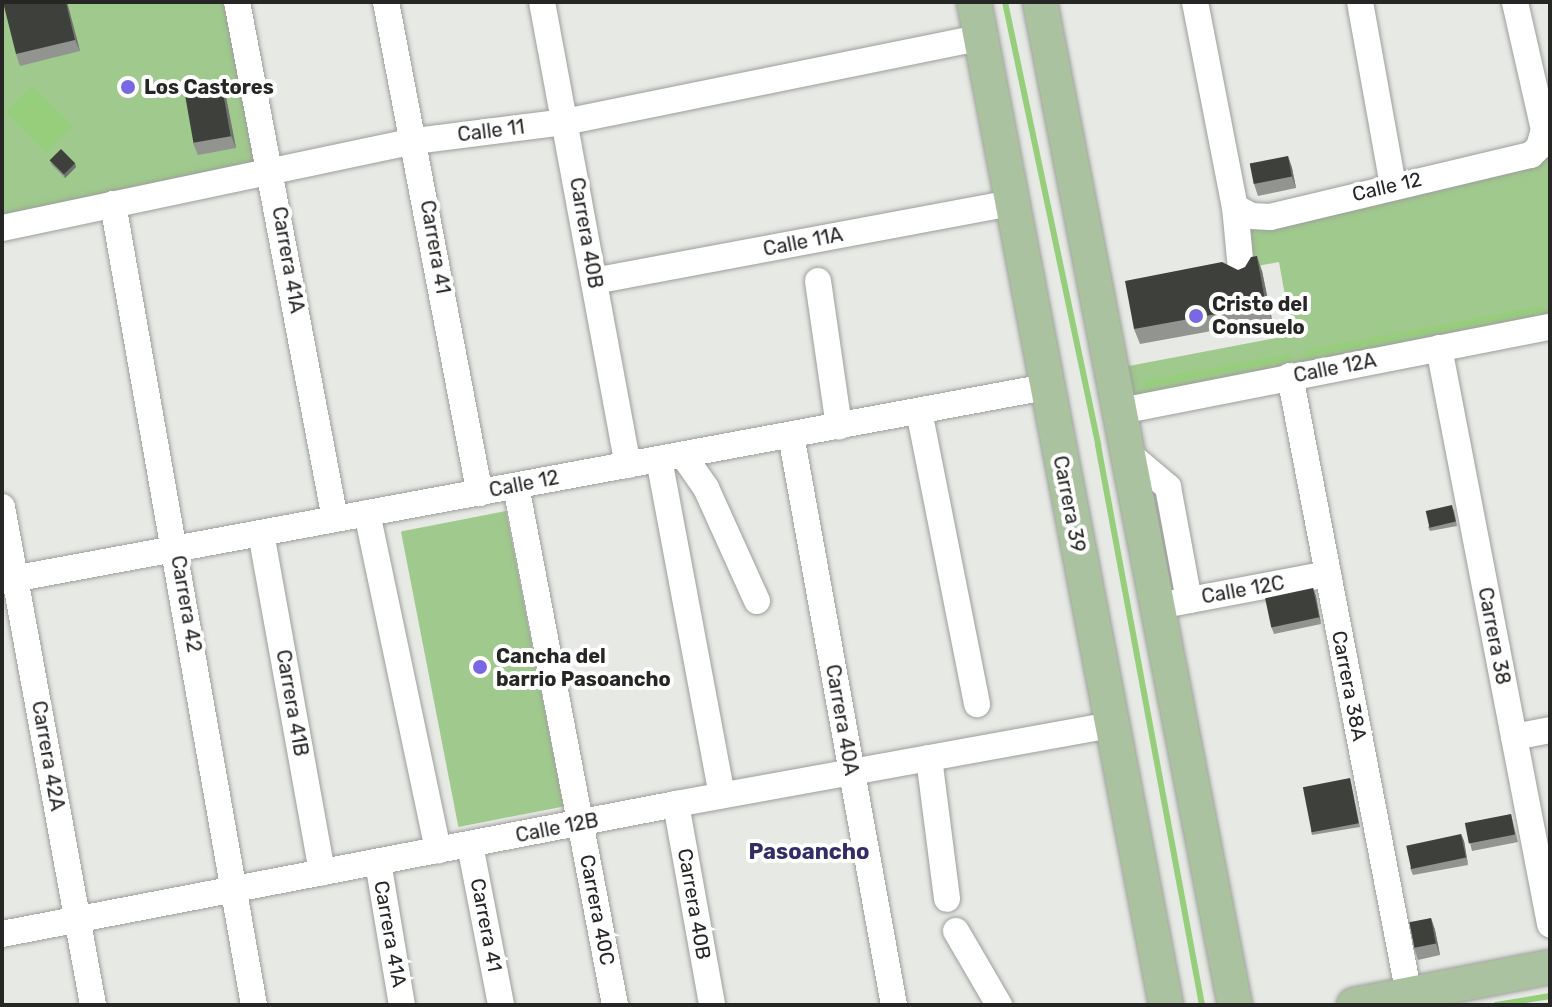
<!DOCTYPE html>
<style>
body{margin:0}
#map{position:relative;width:1552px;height:1007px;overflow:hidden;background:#e6e9e4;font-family:Rubik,sans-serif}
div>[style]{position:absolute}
.green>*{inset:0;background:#a0c98d;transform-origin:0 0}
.water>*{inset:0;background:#97ce7c;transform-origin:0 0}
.stream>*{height:6px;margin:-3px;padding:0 3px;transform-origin:3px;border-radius:3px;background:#97ce7c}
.roads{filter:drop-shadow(0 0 2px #9c9f9a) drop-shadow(0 0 2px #9c9f9a)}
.minor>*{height:26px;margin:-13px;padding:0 13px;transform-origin:13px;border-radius:13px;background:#fff}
.major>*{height:34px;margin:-17px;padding:0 17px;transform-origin:17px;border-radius:17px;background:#aac29f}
.wall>*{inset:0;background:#929490}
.shaded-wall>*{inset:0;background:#70736e}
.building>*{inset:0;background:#3d403b;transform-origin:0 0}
.dots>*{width:22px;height:22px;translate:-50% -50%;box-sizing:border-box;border:4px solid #fff;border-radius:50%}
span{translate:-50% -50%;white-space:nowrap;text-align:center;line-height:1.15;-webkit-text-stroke:8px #fff;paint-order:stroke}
.poi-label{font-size:20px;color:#262725;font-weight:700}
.left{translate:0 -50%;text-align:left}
.street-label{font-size:20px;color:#262725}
.neighbourhood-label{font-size:22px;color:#342c67;font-weight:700}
.frame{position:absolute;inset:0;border:4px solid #262725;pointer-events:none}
</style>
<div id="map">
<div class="green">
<div style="clip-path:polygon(2px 2px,237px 2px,271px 171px,2px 228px)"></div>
<div style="clip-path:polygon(1550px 128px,1550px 327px,1121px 411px,1113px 369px,1292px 335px,1279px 262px,1241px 269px,1251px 216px,1516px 159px)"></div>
<div style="left:506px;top:511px;width:301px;height:107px;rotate:79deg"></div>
</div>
<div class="water">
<div style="left:32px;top:86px;width:57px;height:37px;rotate:45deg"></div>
</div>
<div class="stream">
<div style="left:1005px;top:2px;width:453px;rotate:78.1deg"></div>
<div style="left:1098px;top:445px;width:570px;rotate:79.48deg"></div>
<div style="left:1308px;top:353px;width:236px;rotate:-10.7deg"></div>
<div style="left:1146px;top:384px;width:145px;rotate:-10.8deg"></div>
<div style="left:1496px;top:1005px;width:55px;rotate:-9.5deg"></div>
</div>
<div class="roads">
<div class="minor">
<div style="left:237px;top:2px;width:526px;rotate:79.27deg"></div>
<div style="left:386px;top:2px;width:500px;rotate:79.2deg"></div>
<div style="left:542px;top:2px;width:471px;rotate:79.5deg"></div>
<div style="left:1195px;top:2px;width:209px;rotate:79deg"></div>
<div style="left:1235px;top:207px;width:62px;rotate:84.5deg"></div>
<div style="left:1360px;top:2px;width:186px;rotate:79.8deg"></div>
<div style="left:113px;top:204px;width:813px;rotate:80.02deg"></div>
<div style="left:1235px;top:207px;width:18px;rotate:29deg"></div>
<div style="left:1251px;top:216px;width:19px;rotate:3deg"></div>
<div style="left:1270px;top:217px;width:268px;rotate:-13.4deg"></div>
<div style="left:1531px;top:155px;width:11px;rotate:-45deg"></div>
<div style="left:1539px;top:147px;width:18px;rotate:-74deg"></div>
<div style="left:1544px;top:130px;width:131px;rotate:-102.8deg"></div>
<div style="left:2px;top:228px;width:422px;rotate:-11.9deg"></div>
<div style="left:415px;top:141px;width:151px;rotate:-7.2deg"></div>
<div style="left:565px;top:122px;width:425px;rotate:-11.5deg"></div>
<div style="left:594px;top:281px;width:425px;rotate:-10.6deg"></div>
<div style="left:818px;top:281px;width:147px;rotate:81.8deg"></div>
<div style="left:1439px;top:348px;width:587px;rotate:79.09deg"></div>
<div style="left:1290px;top:376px;width:630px;rotate:79.12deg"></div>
<div style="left:919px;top:411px;width:299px;rotate:78.8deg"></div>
<div style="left:1121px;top:411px;width:437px;rotate:-11.1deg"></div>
<div style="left:791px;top:435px;width:579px;rotate:79.76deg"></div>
<div style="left:683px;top:455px;width:40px;rotate:55.1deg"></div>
<div style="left:706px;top:488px;width:124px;rotate:65.7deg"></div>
<div style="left:1130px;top:455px;width:50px;rotate:40.1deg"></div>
<div style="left:1168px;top:487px;width:115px;rotate:79.5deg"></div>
<div style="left:659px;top:459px;width:342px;rotate:79.4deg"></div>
<div style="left:516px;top:486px;width:528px;rotate:79.2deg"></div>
<div style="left:2px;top:507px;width:506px;rotate:79.64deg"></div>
<div style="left:367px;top:513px;width:345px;rotate:78.1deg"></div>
<div style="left:261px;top:533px;width:345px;rotate:79.8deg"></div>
<div style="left:2px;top:581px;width:1062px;rotate:-10.53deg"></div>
<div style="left:1158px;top:606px;width:173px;rotate:-10.7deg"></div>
<div style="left:1514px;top:737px;width:37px;rotate:-11deg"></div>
<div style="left:929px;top:758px;width:142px;rotate:82.7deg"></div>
<div style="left:676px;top:804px;width:204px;rotate:79.8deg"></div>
<div style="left:470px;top:845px;width:163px;rotate:79deg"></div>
<div style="left:378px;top:862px;width:145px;rotate:80.5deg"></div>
<div style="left:956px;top:931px;width:86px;rotate:59.8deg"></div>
<div style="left:2px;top:934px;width:686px;rotate:-10.92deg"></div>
<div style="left:676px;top:804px;width:443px;rotate:-10.3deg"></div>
</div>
<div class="major">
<div style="left:974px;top:2px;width:1021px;rotate:79.16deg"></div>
<div style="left:1040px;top:2px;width:1022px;rotate:79deg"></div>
<div style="left:1354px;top:1005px;width:200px;rotate:-11deg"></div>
</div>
</div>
<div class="wall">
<div style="clip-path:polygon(67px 2px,80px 51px,20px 66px,16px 54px)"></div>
<div style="clip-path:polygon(222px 86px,226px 97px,236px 148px,198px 155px,193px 143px)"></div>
<div style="clip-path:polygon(1288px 156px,1292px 168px,1296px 188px,1258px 196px,1254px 184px)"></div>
<div style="clip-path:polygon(50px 160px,76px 167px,65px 178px,51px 164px)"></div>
<div style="clip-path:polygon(1238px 270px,1262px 271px,1272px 320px,1140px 344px,1134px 329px)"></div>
<div style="clip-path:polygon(1454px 509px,1457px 526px,1430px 531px,1428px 527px)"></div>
<div style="clip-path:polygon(1313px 588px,1316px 596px,1321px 624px,1274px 634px,1271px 626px)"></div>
<div style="clip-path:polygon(1350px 778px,1360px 827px,1312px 835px,1311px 831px)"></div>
<div style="clip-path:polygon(1511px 814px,1518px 842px,1472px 851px,1470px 843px)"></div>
<div style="clip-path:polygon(1461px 834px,1464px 841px,1468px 865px,1413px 875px,1410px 868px)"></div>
<div style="clip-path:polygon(1431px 918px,1435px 930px,1440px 955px,1418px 960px,1414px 948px)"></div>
</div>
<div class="shaded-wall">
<div style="clip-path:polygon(66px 2px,67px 2px,80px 51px,75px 40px)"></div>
<div style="clip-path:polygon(222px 86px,226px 97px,236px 148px,231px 136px)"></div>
<div style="clip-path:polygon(1288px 156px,1292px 168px,1296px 188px,1292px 177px)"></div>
<div style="clip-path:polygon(75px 163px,76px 167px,65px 178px,64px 174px)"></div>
<div style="clip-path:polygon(1257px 256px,1262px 271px,1272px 320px,1266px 305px)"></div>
<div style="clip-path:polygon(1313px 588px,1316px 596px,1321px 624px,1319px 617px)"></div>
<div style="clip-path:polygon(1461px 834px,1464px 841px,1468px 865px,1466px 857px)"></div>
<div style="clip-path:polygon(1431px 918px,1435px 930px,1440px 955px,1436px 944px)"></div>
</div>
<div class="building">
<div style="clip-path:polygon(3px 2px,66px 2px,75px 40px,16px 54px)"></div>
<div style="left:222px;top:86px;width:51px;height:38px;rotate:80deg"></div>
<div style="left:61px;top:149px;width:20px;height:16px;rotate:45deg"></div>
<div style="left:1288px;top:156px;width:21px;height:39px;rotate:79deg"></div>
<div style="clip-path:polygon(1257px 256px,1266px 305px,1134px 329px,1125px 281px,1222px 262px,1238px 270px,1245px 267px,1251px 257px)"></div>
<div style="left:1452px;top:505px;width:17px;height:27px;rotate:77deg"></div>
<div style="left:1313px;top:588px;width:30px;height:49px;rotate:78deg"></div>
<div style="left:1350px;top:778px;width:46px;height:48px;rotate:79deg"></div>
<div style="left:1511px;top:814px;width:21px;height:47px;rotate:79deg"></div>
<div style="left:1461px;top:834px;width:24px;height:56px;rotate:78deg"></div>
<div style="left:1431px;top:918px;width:26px;height:22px;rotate:79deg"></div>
</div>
<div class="dots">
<div style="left:128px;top:87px;background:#7968e3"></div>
<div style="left:1196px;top:316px;background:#7968e3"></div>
<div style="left:480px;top:667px;background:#7968e3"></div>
</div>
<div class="poi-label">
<span class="left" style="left:144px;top:87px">Los Castores</span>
<span class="left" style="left:1212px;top:316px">Cristo del<br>Consuelo</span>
<span class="left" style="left:496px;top:668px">Cancha del<br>barrio Pasoancho</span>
</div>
<div class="street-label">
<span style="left:491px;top:131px;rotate:-7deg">Calle 11</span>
<span style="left:1387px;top:187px;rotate:-13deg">Calle 12</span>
<span style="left:586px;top:233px;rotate:80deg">Carrera 40B</span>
<span style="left:803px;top:242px;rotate:-11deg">Calle 11A</span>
<span style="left:435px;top:247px;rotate:80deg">Carrera 41</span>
<span style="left:288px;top:260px;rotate:80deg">Carrera 41A</span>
<span style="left:1335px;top:368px;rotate:-11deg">Calle 12A</span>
<span style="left:524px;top:484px;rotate:-11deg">Calle 12</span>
<span style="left:1069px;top:504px;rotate:79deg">Carrera 39</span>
<span style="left:1243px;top:590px;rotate:-10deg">Calle 12C</span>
<span style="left:186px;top:604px;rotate:80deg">Carrera 42</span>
<span style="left:1494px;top:636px;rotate:79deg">Carrera 38</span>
<span style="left:1349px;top:686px;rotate:79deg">Carrera 38A</span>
<span style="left:292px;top:703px;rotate:80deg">Carrera 41B</span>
<span style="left:842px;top:720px;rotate:80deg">Carrera 40A</span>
<span style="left:48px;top:756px;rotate:80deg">Carrera 42A</span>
<span style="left:557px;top:828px;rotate:-11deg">Calle 12B</span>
<span style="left:694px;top:904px;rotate:80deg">Carrera 40B</span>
<span style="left:597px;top:910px;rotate:79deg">Carrera 40C</span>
<span style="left:486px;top:925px;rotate:79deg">Carrera 41</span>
<span style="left:390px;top:934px;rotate:80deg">Carrera 41A</span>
</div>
<div class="neighbourhood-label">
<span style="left:809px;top:852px">Pasoancho</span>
</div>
<div class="frame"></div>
</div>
